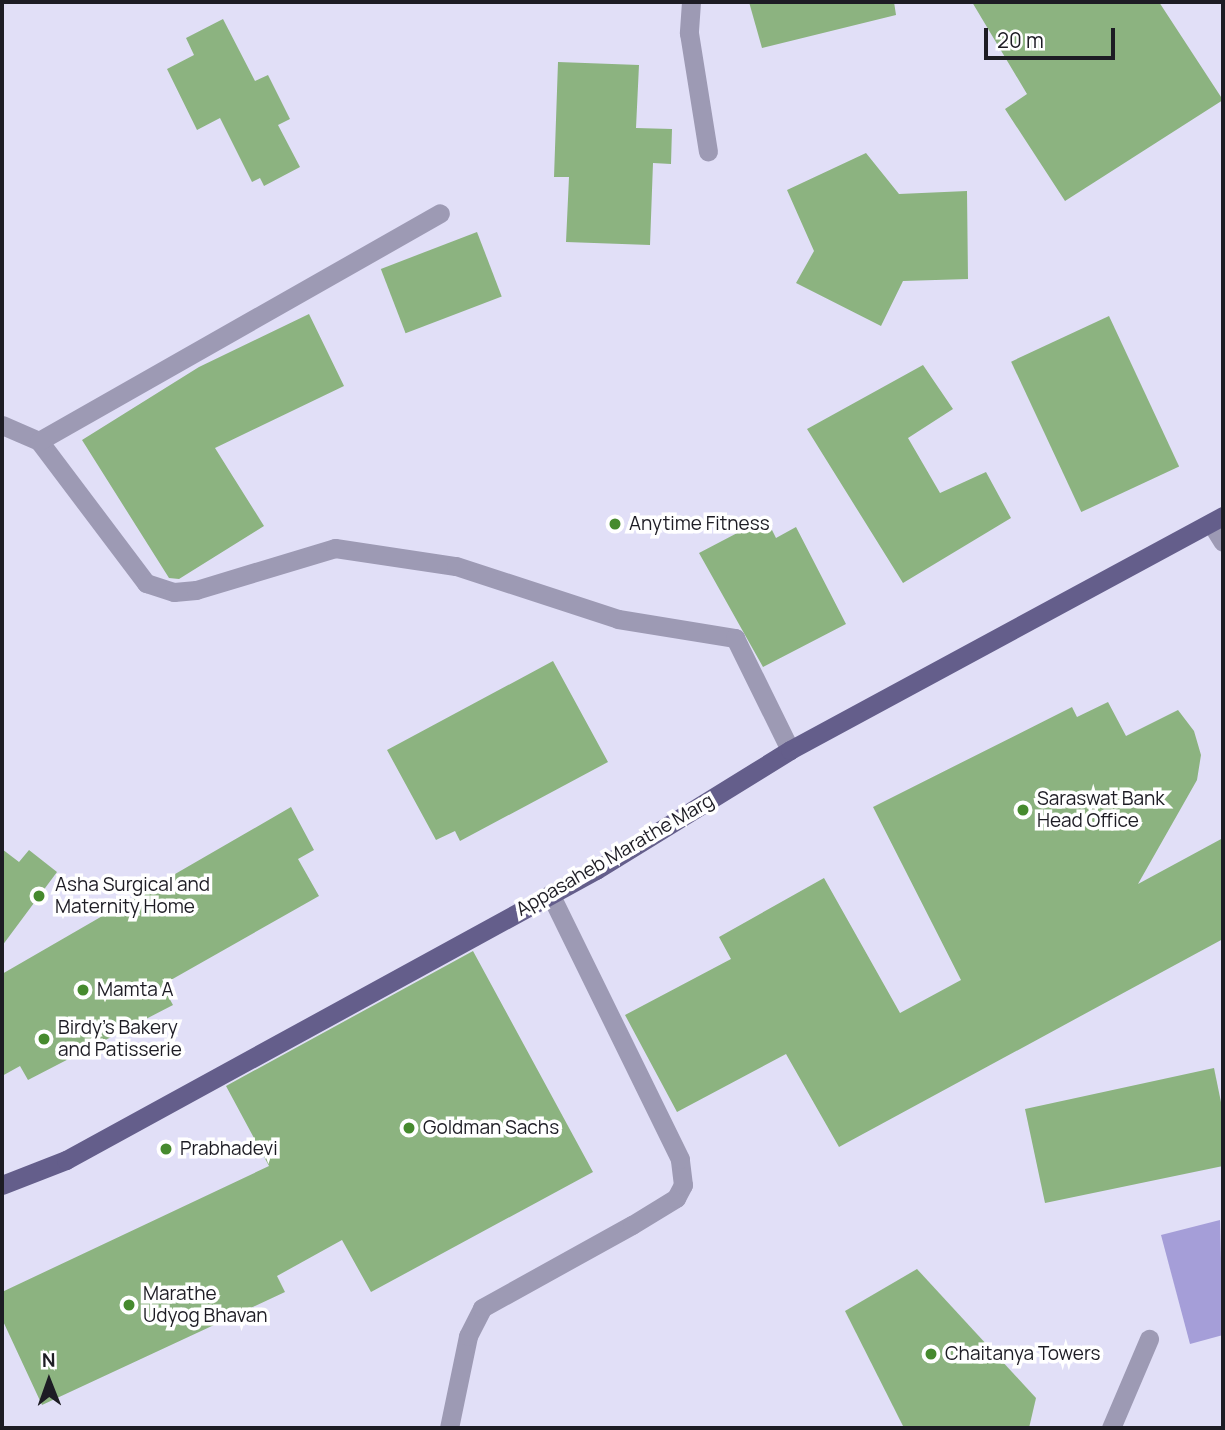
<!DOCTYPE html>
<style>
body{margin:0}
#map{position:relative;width:1225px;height:1430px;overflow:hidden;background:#e1dff7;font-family:Manrope,sans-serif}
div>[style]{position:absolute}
.water>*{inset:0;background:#a59ed8}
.building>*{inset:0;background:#8cb380;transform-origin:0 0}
.service>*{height:19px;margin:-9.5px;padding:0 9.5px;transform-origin:9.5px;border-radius:9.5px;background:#9d9ab4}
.minor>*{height:19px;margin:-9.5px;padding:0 9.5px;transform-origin:9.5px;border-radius:9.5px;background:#9d9ab4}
.primary>*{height:19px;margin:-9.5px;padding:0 9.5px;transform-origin:9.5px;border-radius:9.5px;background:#645e8b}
.dots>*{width:19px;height:19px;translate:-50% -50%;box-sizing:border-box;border:4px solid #fff;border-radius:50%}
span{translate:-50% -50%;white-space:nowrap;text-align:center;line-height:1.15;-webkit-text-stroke:7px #fff;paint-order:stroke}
.poi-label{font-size:19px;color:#1d1c24}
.left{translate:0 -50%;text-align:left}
.street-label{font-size:19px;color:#1d1c24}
.frame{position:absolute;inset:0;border:4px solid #1d1c24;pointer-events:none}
.north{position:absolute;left:14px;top:1346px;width:70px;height:70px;-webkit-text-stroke:5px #fff;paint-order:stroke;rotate:359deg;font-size:19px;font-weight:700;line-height:28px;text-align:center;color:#1d1c24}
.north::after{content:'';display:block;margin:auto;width:24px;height:32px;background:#1d1c24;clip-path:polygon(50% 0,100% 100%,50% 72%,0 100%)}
.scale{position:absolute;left:984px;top:28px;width:131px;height:32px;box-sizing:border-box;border:4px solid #1d1c24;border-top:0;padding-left:9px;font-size:21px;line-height:24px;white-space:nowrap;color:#1d1c24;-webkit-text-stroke:5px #fff;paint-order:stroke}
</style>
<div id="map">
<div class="water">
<div style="clip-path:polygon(1220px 1220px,1223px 1335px,1190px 1344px,1161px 1235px)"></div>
</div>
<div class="building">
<div style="clip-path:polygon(749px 2px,894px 2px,896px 15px,762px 48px)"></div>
<div style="clip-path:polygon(972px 2px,1159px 2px,1223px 100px,1065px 201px,1005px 109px,1027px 94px)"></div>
<div style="clip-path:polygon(223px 19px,255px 81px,268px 75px,290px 119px,278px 125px,300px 167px,264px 186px,260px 178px,252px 182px,220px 118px,197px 130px,167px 69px,194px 55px,186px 38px)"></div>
<div style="clip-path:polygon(558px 62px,639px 65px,636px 128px,672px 129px,671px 164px,653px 163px,650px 245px,566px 242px,569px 177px,554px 177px)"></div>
<div style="clip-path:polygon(866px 153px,899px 194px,967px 191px,968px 279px,903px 281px,881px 326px,796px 283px,814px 251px,787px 190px)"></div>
<div style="left:477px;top:232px;width:69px;height:103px;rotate:69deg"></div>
<div style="clip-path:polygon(309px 314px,344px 386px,215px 448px,264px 526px,179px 579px,169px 578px,82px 440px,199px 367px)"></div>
<div style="left:1109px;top:316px;width:166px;height:108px;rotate:65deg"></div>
<div style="clip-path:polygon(923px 365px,953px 409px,908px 438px,940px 493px,986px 472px,1011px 518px,903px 583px,807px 429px)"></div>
<div style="clip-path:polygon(766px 518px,776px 538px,796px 527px,846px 624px,763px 667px,699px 553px)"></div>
<div style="clip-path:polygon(553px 661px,608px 762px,460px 841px,455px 831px,436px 840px,387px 750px)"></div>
<div style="clip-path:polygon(1108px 702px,1126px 736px,1178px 710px,1194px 731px,1201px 755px,1197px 780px,1138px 884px,1223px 838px,1223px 939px,839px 1147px,786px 1054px,677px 1112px,625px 1015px,731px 959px,719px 937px,824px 878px,900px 1013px,961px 980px,873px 807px,1072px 707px,1077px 717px)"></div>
<div style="clip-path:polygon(291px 807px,314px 850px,298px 859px,319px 896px,162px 985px,173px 1005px,28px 1080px,20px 1066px,2px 1076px,2px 974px)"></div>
<div style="clip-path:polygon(2px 849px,19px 862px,29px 850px,57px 872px,2px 946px)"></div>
<div style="clip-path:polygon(473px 951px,593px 1172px,371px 1292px,342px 1240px,277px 1276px,285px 1292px,42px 1405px,2px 1319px,2px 1292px,269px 1166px,226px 1086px)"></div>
<div style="clip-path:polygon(1214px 1068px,1223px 1112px,1223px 1166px,1045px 1203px,1025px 1109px)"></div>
<div style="clip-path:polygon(917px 1269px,1036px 1398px,1029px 1428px,904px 1428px,845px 1311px)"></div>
</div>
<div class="service">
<div style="left:1211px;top:523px;width:22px;rotate:58deg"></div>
</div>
<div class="minor">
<div style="left:691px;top:2px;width:31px;rotate:94deg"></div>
<div style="left:689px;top:33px;width:120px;rotate:80.9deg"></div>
<div style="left:2px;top:425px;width:40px;rotate:23.4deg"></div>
<div style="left:39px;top:441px;width:178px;rotate:53deg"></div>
<div style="left:146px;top:583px;width:29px;rotate:18deg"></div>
<div style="left:174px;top:592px;width:22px;rotate:-5deg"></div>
<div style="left:196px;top:590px;width:145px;rotate:-16.8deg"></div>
<div style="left:335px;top:548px;width:122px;rotate:8.5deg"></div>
<div style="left:456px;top:566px;width:170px;rotate:18.1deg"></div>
<div style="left:618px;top:619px;width:119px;rotate:9.2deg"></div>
<div style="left:735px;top:638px;width:125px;rotate:63.8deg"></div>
<div style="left:39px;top:441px;width:461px;rotate:-29.6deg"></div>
<div style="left:449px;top:1428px;width:94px;rotate:-78.3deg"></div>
<div style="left:468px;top:1336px;width:31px;rotate:-63deg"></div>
<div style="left:482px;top:1308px;width:171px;rotate:-29deg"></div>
<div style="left:632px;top:1225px;width:52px;rotate:-31.5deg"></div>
<div style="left:676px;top:1198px;width:15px;rotate:-62deg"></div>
<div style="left:683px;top:1185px;width:26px;rotate:-97deg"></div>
<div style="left:680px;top:1159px;width:295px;rotate:-116.1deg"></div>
<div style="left:1111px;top:1428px;width:97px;rotate:-66.9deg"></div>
</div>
<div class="primary">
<div style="left:2px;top:1185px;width:69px;rotate:-21.3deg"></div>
<div style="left:66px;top:1160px;width:604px;rotate:-28.69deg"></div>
<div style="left:596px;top:870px;width:228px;rotate:-31.7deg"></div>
<div style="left:790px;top:750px;width:492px;rotate:-28.4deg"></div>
</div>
<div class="dots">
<div style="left:615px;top:524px;background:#468a2e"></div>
<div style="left:1023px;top:810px;background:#468a2e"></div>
<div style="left:39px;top:896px;background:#468a2e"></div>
<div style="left:83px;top:990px;background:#468a2e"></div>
<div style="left:44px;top:1039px;background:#468a2e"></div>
<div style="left:409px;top:1128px;background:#468a2e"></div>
<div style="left:166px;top:1149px;background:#468a2e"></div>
<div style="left:129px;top:1305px;background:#468a2e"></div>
<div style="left:931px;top:1354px;background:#468a2e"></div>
</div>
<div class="poi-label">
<span class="left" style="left:629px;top:524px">Anytime Fitness</span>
<span class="left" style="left:1037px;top:810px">Saraswat Bank<br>Head Office</span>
<span class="left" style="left:55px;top:896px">Asha Surgical and<br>Maternity Home</span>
<span class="left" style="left:97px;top:990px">Mamta A</span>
<span class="left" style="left:58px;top:1039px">Birdy's Bakery<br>and Patisserie</span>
<span class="left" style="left:423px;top:1128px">Goldman Sachs</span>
<span class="left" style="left:180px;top:1149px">Prabhadevi</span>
<span class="left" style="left:143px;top:1305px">Marathe<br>Udyog Bhavan</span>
<span class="left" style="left:945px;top:1354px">Chaitanya Towers</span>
</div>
<div class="street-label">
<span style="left:615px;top:855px;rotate:-30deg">Appasaheb Marathe Marg</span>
</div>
<div class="frame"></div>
<div class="north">N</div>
<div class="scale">20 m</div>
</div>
